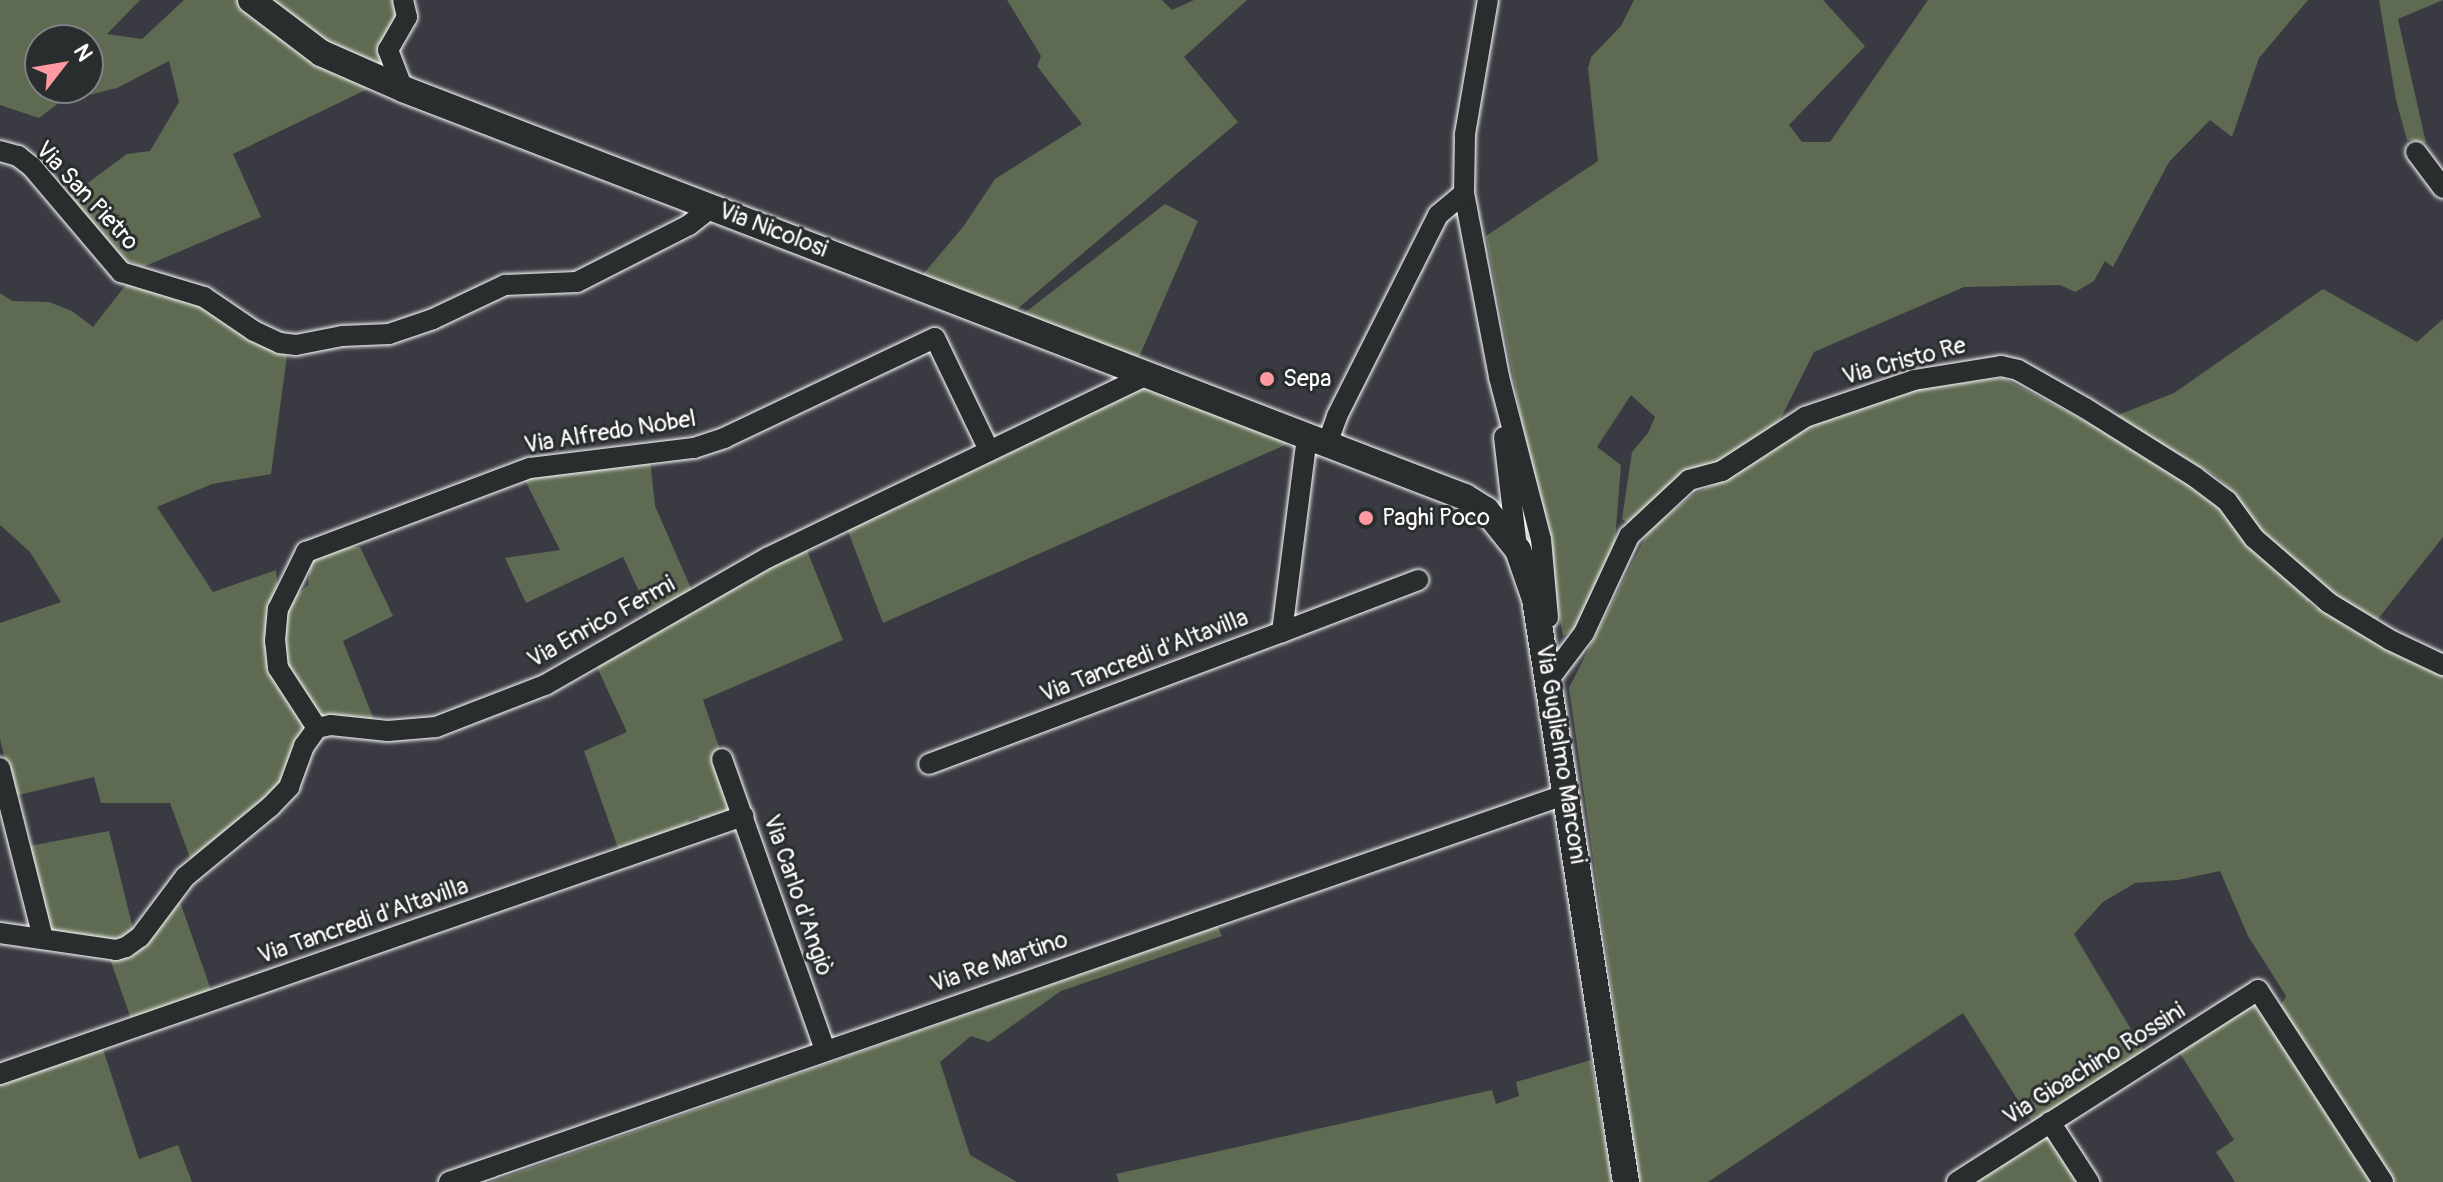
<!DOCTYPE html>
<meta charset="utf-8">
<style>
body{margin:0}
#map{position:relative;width:2443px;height:1182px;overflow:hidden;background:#3a3b42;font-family:Pangolin,sans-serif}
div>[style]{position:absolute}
.green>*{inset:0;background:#5e6a51}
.roads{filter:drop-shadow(0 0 2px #fff) drop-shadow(0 0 2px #fff)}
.minor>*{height:20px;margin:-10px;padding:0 10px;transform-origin:10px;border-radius:10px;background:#2a2d2e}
.major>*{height:26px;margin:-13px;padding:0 13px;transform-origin:13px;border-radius:13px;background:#2a2d2e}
.dots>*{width:22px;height:22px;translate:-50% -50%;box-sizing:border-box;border:4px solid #2a2d2e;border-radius:50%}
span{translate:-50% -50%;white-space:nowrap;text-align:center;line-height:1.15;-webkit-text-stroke:6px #2a2d2e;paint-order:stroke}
.street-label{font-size:24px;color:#fff}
.poi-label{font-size:24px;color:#fff}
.left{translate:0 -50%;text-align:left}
.north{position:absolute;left:24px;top:24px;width:80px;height:80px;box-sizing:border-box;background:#2a2d2e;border:2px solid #7f8182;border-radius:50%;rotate:59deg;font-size:22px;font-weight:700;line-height:32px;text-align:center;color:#fff}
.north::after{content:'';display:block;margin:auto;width:28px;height:36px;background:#ff9aa2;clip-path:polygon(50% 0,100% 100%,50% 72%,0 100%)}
</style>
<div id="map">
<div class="green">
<div style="clip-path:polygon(evenodd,0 0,140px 0,107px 34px,142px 39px,184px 0,238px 0,286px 41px,376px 85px,233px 154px,261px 217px,143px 267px,122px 259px,70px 196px,127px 154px,150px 151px,179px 102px,169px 61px,117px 88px,60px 102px,39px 118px,0 105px,0 0,40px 40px,88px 40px,88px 88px,40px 88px,40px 40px)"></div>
<div style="clip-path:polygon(263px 0,399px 0,393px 77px,323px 45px)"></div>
<div style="clip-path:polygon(1007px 0,1162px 0,1172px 10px,1194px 0,1247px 0,1184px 57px,1238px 122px,1010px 315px,919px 279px,963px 227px,995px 179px,1082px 124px,1037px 66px,1041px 56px)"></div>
<div style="clip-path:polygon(1634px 0,1823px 0,1865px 46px,1789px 125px,1802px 142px,1830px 142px,1928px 0,2308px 0,2259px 58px,2232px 137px,2210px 120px,2169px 162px,2113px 267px,2105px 261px,2094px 281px,2075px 292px,2060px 285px,1964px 287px,1814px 352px,1780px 420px,1720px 467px,1633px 526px,1622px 519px,1632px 452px,1648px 433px,1655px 417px,1631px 395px,1597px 447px,1621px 465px,1614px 554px,1577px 628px,1563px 636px,1486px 236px,1598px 161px,1588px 68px,1591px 57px,1621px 26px)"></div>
<div style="clip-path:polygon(2379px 0,2443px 0,2398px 19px,2426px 143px,2407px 140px,2396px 100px)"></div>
<div style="clip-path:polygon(1165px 204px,1198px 221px,1136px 364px,1018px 318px)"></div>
<div style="clip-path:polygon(128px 282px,201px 306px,287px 356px,271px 474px,212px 484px,157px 507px,213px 592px,276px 570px,278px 592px,272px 621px,307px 728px,280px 791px,192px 863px,170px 803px,101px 803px,94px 777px,14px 796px,0 739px,0 623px,61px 602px,30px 552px,0 525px,0 293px,12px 301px,49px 302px,72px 311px,93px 327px)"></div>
<div style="clip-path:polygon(2323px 289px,2417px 342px,2443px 319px,2443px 537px,2374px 624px,2341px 603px,2259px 530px,2235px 494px,2216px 476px,2113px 417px,2174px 393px)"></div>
<div style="clip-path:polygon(2003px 378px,2125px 442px,2214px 500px,2311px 599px,2308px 602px,2316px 609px,2324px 607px,2443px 674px,2443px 1182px,2392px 1182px,2278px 1010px,2286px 996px,2248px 936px,2220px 871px,2178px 880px,2135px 883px,2103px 902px,2074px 934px,2144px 1051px,2033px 1124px,1963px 1013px,1708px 1182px,1639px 1182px,1569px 688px,1648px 532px,1694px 494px,1724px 480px,1805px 422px,1914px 389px)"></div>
<div style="clip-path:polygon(1150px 386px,1294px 441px,883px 623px,846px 526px,1140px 387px)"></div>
<div style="clip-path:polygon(650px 459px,655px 506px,693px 593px,651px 617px,623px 557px,526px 603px,505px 558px,560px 550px,524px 478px)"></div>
<div style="clip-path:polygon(341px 547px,360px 547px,393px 616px,343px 641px,376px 725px,322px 716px,286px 671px,281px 633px,292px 599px,308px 585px,310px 563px,315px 556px)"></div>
<div style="clip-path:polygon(806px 548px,843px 640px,703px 700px,720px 750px,713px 753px,733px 811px,702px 823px,698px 817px,689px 820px,689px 827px,619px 851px,584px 751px,627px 732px,596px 665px)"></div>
<div style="clip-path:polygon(109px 831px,134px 933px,130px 938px,111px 942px,51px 931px,29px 846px)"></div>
<div style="clip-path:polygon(178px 896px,212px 993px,131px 1019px,109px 956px)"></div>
<div style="clip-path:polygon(1217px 926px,1222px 936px,1061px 991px,989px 1042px,971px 1036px,940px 1062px,970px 1155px,1017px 1182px,491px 1182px)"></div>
<div style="clip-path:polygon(2254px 1006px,2261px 1012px,2373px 1182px,2235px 1182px,2216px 1152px,2234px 1140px,2178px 1050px,2245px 1007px)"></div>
<div style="clip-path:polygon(102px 1046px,139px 1159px,178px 1145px,192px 1182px,0 1182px,0 1081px)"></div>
<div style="clip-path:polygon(1591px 1060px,1612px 1182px,1119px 1182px,1116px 1174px,1492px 1090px,1496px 1104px,1519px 1096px,1516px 1082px)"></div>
<div style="clip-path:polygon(2047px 1130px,2080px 1182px,1969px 1182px)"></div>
</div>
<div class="roads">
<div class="minor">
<div style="left:403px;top:89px;width:42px;rotate:-111deg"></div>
<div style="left:388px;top:50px;width:38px;rotate:-60deg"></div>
<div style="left:407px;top:17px;width:17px;rotate:-103deg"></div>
<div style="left:0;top:151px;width:19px;rotate:16deg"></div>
<div style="left:18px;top:156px;width:18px;rotate:38deg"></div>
<div style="left:32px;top:167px;width:138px;rotate:49.7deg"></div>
<div style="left:121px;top:272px;width:87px;rotate:16.8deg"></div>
<div style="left:204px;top:297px;width:60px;rotate:34.2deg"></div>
<div style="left:254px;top:331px;width:29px;rotate:25deg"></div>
<div style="left:280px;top:343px;width:16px;rotate:7deg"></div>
<div style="left:296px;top:345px;width:47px;rotate:-11.1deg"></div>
<div style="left:342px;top:336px;width:47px;rotate:-2.4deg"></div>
<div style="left:389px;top:334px;width:46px;rotate:-18.8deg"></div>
<div style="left:433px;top:319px;width:80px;rotate:-25.3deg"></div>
<div style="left:505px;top:285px;width:72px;rotate:-2.4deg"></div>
<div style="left:577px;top:282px;width:126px;rotate:-27deg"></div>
<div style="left:689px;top:225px;width:31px;rotate:-38deg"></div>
<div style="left:2416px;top:152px;width:45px;rotate:53.1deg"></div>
<div style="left:1464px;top:193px;width:187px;rotate:79.2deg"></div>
<div style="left:1499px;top:377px;width:167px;rotate:75.5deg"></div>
<div style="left:1541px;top:539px;width:79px;rotate:84.9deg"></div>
<div style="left:1504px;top:437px;width:112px;rotate:83.3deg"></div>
<div style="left:1327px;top:444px;width:30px;rotate:-70deg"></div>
<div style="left:1337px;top:416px;width:225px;rotate:-63.3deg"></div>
<div style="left:1438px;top:215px;width:34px;rotate:-40deg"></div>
<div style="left:1464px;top:193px;width:59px;rotate:-89deg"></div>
<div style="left:1465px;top:134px;width:136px;rotate:-80.3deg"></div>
<div style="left:1282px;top:632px;width:146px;rotate:-20.9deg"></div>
<div style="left:1550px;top:678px;width:56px;rotate:-52.9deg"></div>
<div style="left:1584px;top:633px;width:107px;rotate:-65.1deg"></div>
<div style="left:1629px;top:536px;width:82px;rotate:-43deg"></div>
<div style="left:1689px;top:480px;width:34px;rotate:-15deg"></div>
<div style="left:1722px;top:471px;width:99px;rotate:-33deg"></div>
<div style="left:1805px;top:417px;width:115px;rotate:-18.7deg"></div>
<div style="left:1914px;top:380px;width:88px;rotate:-9.1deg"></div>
<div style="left:2001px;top:366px;width:17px;rotate:13deg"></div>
<div style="left:2018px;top:370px;width:77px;rotate:29.6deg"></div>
<div style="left:2085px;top:408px;width:130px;rotate:32.1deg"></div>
<div style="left:2195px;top:477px;width:40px;rotate:37deg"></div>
<div style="left:2227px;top:501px;width:46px;rotate:53.9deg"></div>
<div style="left:2254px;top:538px;width:99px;rotate:40.9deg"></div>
<div style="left:2329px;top:603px;width:71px;rotate:31.2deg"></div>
<div style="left:2390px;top:640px;width:59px;rotate:25.3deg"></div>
<div style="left:317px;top:728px;width:72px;rotate:-123deg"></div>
<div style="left:278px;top:668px;width:27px;rotate:-96deg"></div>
<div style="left:275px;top:641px;width:32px;rotate:-85deg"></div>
<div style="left:278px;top:609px;width:64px;rotate:-63.8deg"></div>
<div style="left:306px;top:552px;width:239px;rotate:-20.6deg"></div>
<div style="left:530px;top:468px;width:165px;rotate:-7deg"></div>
<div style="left:694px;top:448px;width:32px;rotate:-18deg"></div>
<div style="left:724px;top:438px;width:233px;rotate:-25.4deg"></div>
<div style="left:935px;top:338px;width:124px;rotate:64.3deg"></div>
<div style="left:722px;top:759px;width:309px;rotate:70.5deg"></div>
<div style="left:929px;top:764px;width:377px;rotate:-20.5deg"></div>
<div style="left:1282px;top:632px;width:198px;rotate:-82.7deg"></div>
<div style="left:0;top:768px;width:175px;rotate:75.8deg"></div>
<div style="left:0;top:933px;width:117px;rotate:8.3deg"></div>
<div style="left:116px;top:950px;width:10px;rotate:-17deg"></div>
<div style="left:126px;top:947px;width:17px;rotate:-36deg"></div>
<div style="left:140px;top:937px;width:75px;rotate:-53.1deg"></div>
<div style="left:185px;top:877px;width:110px;rotate:-39.5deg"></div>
<div style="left:270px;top:807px;width:28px;rotate:-46deg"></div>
<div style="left:289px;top:787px;width:44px;rotate:-69.9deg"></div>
<div style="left:304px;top:746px;width:22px;rotate:-54deg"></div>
<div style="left:317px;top:728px;width:14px;rotate:-12deg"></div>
<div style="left:331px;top:725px;width:57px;rotate:6deg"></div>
<div style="left:388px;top:731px;width:48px;rotate:-4.8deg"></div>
<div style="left:436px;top:727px;width:117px;rotate:-21.1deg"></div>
<div style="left:545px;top:685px;width:256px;rotate:-29.8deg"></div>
<div style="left:767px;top:558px;width:420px;rotate:-25.7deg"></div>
<div style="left:0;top:1074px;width:787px;rotate:-19.15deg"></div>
<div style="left:2050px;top:1122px;width:72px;rotate:57deg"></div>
<div style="left:449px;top:1182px;width:1183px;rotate:-19.14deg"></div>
<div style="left:1957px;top:1182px;width:357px;rotate:-32.5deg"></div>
<div style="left:2258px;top:990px;width:229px;rotate:56.9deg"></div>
</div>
<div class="major">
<div style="left:251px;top:0;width:88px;rotate:37.1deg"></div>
<div style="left:321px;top:53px;width:90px;rotate:23.7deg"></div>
<div style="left:403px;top:89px;width:1138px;rotate:21.02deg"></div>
<div style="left:1465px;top:497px;width:25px;rotate:32deg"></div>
<div style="left:1486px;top:510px;width:51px;rotate:51.3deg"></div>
<div style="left:1518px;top:550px;width:52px;rotate:70.9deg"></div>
<div style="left:1535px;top:599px;width:590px;rotate:81.13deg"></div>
</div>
</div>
<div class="dots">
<div style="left:1267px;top:379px;background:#ff9aa2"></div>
<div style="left:1366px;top:518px;background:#ff9aa2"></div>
</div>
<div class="street-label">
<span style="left:87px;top:196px;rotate:47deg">Via San Pietro</span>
<span style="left:773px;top:230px;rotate:21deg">Via Nicolosi</span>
<span style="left:1904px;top:361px;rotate:-15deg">Via Cristo Re</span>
<span style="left:610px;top:432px;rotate:-9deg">Via Alfredo Nobel</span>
<span style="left:601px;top:622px;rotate:-29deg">Via Enrico Fermi</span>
<span style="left:1144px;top:656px;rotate:-21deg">Via Tancredi d'Altavilla</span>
<span style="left:1561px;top:754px;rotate:81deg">Via Guglielmo Marconi</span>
<span style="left:798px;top:895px;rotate:71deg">Via Carlo d'Angiò</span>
<span style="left:363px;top:921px;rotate:-19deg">Via Tancredi d'Altavilla</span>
<span style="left:999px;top:962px;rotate:-19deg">Via Re Martino</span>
<span style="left:2094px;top:1064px;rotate:-32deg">Via Gioachino Rossini</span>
</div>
<div class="poi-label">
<span class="left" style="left:1283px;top:379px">Sepa</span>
<span class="left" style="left:1382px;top:518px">Paghi Poco</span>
</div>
<div class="north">N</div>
</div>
